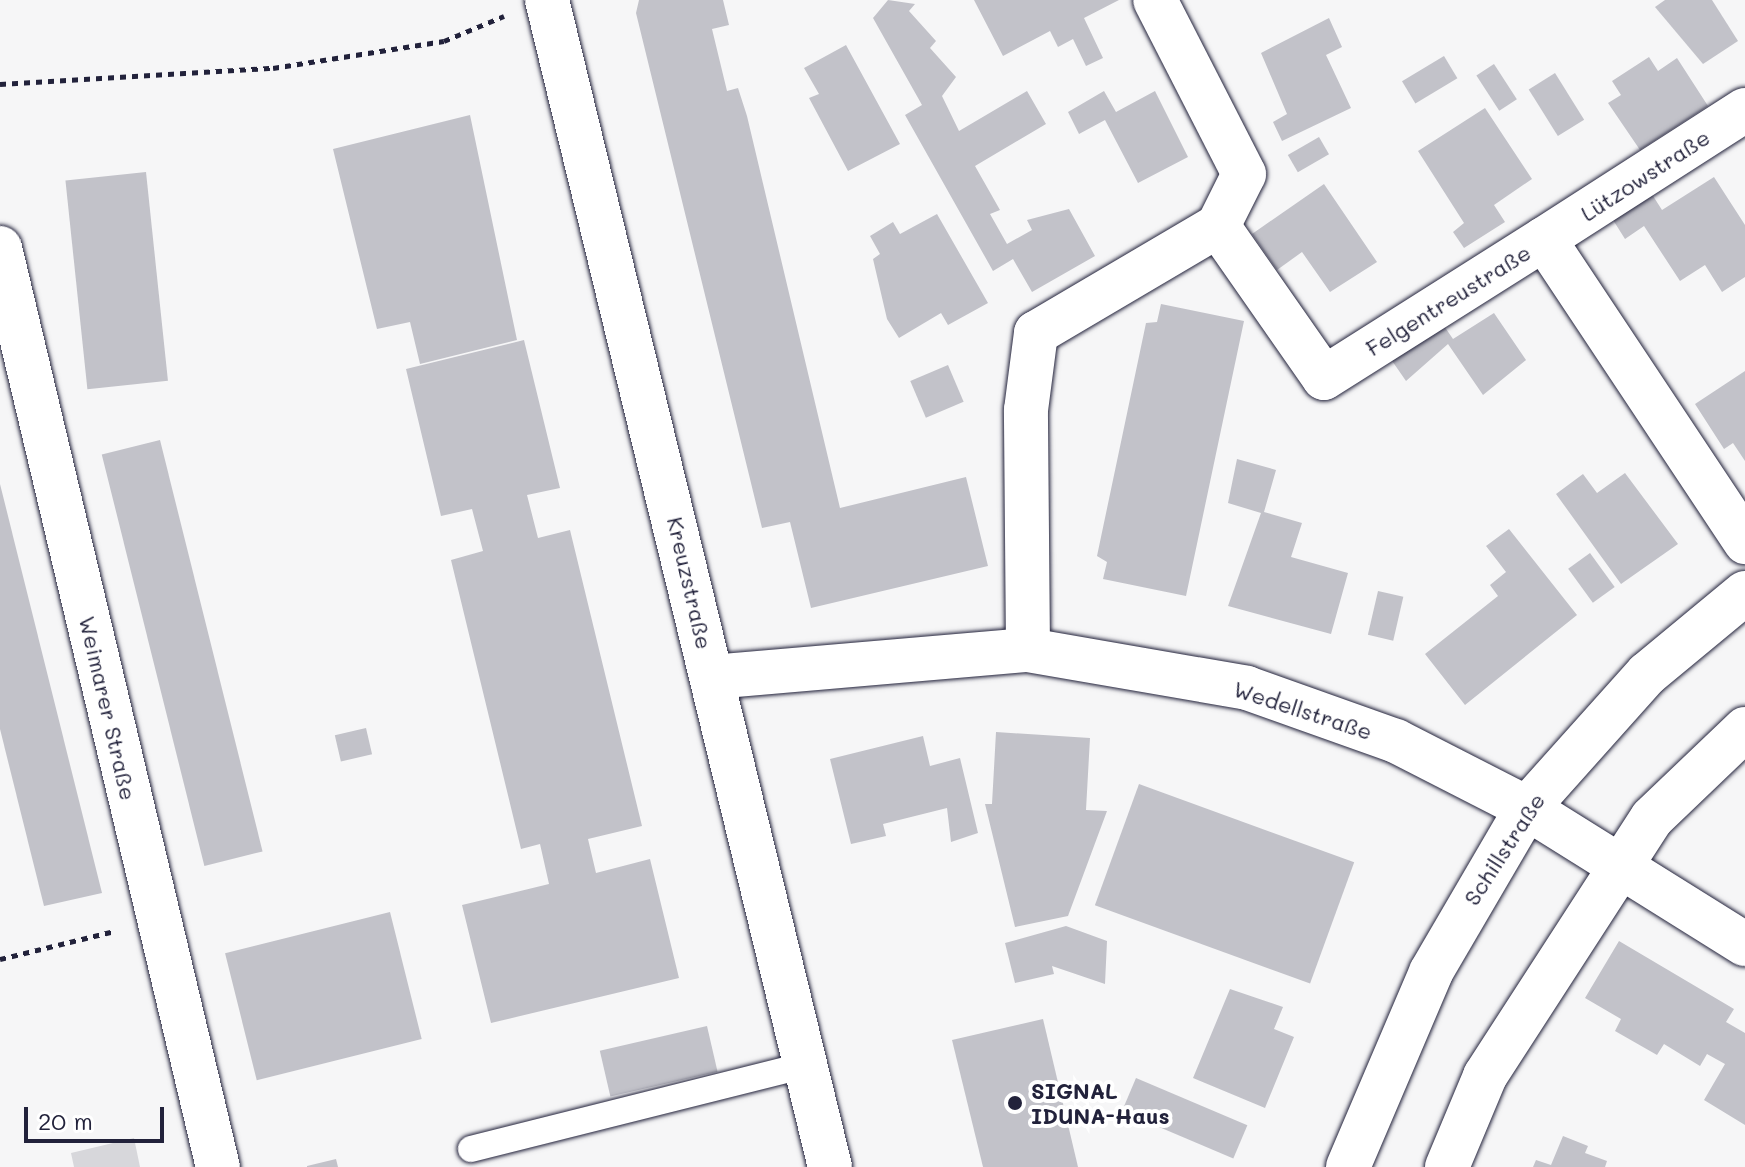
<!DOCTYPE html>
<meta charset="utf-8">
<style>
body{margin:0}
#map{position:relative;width:1745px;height:1167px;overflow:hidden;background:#f6f6f7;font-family:Mali,sans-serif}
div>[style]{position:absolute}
.green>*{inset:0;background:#d7d7db}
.building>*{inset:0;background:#c2c2c9;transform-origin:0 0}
.path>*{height:5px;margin-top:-2.5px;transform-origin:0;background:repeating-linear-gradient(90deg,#22223b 0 6px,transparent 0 12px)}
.roads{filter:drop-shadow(0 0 2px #22223b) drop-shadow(0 0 2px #22223b)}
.lane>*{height:26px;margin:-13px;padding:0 13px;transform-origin:13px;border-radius:13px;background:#fff}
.street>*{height:44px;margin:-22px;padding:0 22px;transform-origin:22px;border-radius:22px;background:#fff}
.primary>*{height:44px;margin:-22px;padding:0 22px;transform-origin:22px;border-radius:22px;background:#fff}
.dots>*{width:22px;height:22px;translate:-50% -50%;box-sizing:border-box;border:4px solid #fff;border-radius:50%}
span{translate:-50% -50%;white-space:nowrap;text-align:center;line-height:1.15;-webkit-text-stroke:8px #fff;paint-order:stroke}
.street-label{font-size:22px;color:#22223b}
.poi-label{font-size:22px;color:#22223b;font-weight:700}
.left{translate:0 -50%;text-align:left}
.scale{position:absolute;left:24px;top:1107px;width:140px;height:36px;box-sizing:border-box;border:4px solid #22223b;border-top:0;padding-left:10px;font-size:24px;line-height:28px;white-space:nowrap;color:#22223b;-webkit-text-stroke:6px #fff;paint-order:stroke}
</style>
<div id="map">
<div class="green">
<div style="clip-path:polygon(134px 1138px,140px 1167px,74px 1167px,71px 1153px)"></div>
</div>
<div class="building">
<div style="clip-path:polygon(639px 0,723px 0,729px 25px,712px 29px,727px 91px,738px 88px,747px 116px,840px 508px,966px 477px,988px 566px,811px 608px,790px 522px,762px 528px,636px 13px)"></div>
<div style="clip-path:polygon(888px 0,915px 4px,909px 11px,936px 41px,930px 48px,956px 77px,942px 96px,959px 131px,1027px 91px,1046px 124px,975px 166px,1000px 210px,990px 214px,1007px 244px,1032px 230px,1027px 220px,1069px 209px,1095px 256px,1032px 292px,1013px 259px,993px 271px,905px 115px,922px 105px,873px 18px)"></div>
<div style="clip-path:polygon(974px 0,1119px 0,1084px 18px,1103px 58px,1086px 66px,1073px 39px,1058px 47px,1050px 31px,1003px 56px)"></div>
<div style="clip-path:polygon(1665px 0,1712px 0,1738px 41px,1703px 64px,1655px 7px)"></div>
<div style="clip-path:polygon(1329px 18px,1342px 47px,1326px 55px,1351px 108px,1282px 141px,1273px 122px,1287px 114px,1261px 53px)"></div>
<div style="clip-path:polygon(846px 45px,900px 144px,848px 171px,809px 98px,819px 94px,804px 68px)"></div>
<div style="left:1444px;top:56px;width:26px;height:49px;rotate:59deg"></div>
<div style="clip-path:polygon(1649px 57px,1658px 71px,1677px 58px,1708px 106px,1640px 150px,1608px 103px,1621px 95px,1612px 81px)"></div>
<div style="left:1494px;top:64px;width:42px;height:21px;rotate:57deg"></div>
<div style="left:1555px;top:73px;width:55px;height:31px;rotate:58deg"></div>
<div style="clip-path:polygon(1104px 91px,1116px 112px,1155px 91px,1188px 157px,1138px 183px,1105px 120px,1079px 134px,1068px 112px)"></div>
<div style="clip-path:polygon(1485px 108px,1532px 179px,1494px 205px,1505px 222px,1464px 248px,1453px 232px,1464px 223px,1418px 151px)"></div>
<div style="clip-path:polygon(470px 115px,517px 340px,420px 364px,410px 322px,377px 329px,333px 149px)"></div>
<div style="left:1319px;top:137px;width:20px;height:36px;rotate:60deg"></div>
<div style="left:146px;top:172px;width:210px;height:81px;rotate:84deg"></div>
<div style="clip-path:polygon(1714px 177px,1745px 225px,1745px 277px,1722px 292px,1705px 265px,1680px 281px,1644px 226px,1625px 239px,1608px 212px,1648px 188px,1662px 210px)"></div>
<div style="clip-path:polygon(1324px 184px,1377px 262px,1330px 292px,1302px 252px,1277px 270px,1252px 234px)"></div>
<div style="clip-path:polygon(937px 214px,988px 303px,948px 325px,941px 313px,899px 338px,887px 319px,873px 259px,880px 254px,870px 236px,893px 222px,900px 234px)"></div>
<div style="clip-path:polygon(1161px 304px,1244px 321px,1186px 596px,1103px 579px,1107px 562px,1097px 556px,1146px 323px,1157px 322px)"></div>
<div style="clip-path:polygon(1494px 313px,1526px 360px,1483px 395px,1448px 344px,1406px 381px,1388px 355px,1440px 320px,1453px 339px)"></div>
<div style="clip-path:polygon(524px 340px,560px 488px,527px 495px,538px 538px,570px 530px,642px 826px,588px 839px,596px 873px,650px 859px,679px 978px,491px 1023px,462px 905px,549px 884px,540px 844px,521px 849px,451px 560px,483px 551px,472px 509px,441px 516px,406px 369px)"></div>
<div style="left:948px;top:365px;width:40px;height:41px;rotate:67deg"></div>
<div style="clip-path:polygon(1745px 371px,1745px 461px,1733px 443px,1724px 449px,1695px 404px)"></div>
<div style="left:160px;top:440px;width:424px;height:60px;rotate:76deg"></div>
<div style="clip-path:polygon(1237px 459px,1276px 470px,1264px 512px,1302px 523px,1291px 557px,1348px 573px,1331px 634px,1228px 606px,1261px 513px,1228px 503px)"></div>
<div style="clip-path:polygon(1625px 473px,1678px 544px,1621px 584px,1556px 494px,1583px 474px,1597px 493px)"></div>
<div style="clip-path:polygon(0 484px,102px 893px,44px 906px,0 729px)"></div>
<div style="clip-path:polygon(1509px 529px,1577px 615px,1465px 705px,1425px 654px,1498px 596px,1490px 585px,1506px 572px,1486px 546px)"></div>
<div style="left:1590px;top:553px;width:42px;height:27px;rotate:54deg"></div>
<div style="left:1378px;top:591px;width:26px;height:45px;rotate:13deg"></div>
<div style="left:366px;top:728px;width:27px;height:32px;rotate:77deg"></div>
<div style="clip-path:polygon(996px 732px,1090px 738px,1086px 810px,1107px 811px,1068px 916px,1015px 927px,985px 804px,992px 804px)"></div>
<div style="clip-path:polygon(923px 736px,930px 766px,960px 758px,978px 833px,951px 842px,947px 808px,883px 824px,886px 836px,851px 844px,830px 759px)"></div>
<div style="left:1139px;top:784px;width:229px;height:129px;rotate:20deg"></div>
<div style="left:390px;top:912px;width:131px;height:170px;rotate:76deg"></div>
<div style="clip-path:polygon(1066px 926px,1107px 941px,1105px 984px,1052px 966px,1054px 974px,1015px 983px,1005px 943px)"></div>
<div style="clip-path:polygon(1619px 941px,1734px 1009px,1726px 1022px,1745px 1033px,1745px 1125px,1704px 1100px,1725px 1064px,1707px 1054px,1700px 1066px,1664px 1044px,1657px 1055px,1615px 1031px,1621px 1019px,1585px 998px)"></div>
<div style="clip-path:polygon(1230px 989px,1283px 1007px,1274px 1029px,1294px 1037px,1265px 1108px,1193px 1078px)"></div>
<div style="clip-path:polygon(1043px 1019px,1078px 1167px,983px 1167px,952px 1040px)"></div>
<div style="left:707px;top:1026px;width:47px;height:110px;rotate:77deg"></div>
<div style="left:1136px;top:1078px;width:121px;height:36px;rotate:23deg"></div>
<div style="clip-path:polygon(1563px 1136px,1588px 1146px,1585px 1153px,1607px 1161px,1605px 1167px,1533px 1167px,1536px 1160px,1551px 1165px)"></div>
<div style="clip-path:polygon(336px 1159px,338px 1167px,307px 1167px,307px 1166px)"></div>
</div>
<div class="path">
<div style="left:0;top:84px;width:273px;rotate:-3.4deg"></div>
<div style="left:273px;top:68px;width:173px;rotate:-9deg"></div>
<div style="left:444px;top:41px;width:65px;rotate:-22.6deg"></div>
<div style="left:0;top:959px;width:118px;rotate:-13.7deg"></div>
</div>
<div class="roads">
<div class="lane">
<div style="left:471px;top:1149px;width:345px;rotate:-14.1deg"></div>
</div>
<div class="street">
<div style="left:547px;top:0;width:1201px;rotate:76.37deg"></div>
<div style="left:1218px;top:226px;width:185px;rotate:55.1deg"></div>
<div style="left:1324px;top:378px;width:260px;rotate:-32.3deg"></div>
<div style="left:1544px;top:239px;width:364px;rotate:56.4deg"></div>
<div style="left:1544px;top:239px;width:239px;rotate:-32.7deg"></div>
<div style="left:0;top:248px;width:945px;rotate:76.66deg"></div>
<div style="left:1028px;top:650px;width:240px;rotate:-90.5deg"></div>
<div style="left:1026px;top:410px;width:78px;rotate:-82.6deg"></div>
<div style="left:1036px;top:333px;width:211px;rotate:-30.5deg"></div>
<div style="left:1218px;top:226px;width:58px;rotate:-63.4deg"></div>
<div style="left:1244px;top:174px;width:195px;rotate:-117.1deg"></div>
<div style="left:712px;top:677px;width:317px;rotate:-4.9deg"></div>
<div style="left:1028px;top:650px;width:222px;rotate:9.8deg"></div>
<div style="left:1247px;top:688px;width:158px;rotate:19.6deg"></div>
<div style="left:1396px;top:741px;width:147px;rotate:27.1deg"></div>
<div style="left:1527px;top:808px;width:257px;rotate:32deg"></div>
</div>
<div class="primary">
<div style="left:1348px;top:1167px;width:212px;rotate:-66.9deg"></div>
<div style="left:1431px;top:972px;width:190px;rotate:-59.7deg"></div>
<div style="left:1527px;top:808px;width:180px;rotate:-48.2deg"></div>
<div style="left:1647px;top:674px;width:127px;rotate:-39.6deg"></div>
<div style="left:1447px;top:1167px;width:99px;rotate:-67.3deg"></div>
<div style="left:1485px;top:1076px;width:307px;rotate:-57.1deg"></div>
<div style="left:1652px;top:818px;width:129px;rotate:-43.7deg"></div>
</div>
</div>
<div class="dots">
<div style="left:1015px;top:1103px;background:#22223b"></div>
</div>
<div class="street-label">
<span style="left:1645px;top:175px;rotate:-33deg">Lützowstraße</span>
<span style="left:1448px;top:300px;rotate:-32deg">Felgentreustraße</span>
<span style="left:690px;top:583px;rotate:77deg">Kreuzstraße</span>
<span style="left:108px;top:708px;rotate:77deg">Weimarer Straße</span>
<span style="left:1303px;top:710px;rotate:18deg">Wedellstraße</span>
<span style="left:1504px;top:849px;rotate:-57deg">Schillstraße</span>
</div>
<div class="poi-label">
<span class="left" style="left:1031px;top:1103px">SIGNAL<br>IDUNA-Haus</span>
</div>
<div class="scale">20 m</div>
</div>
